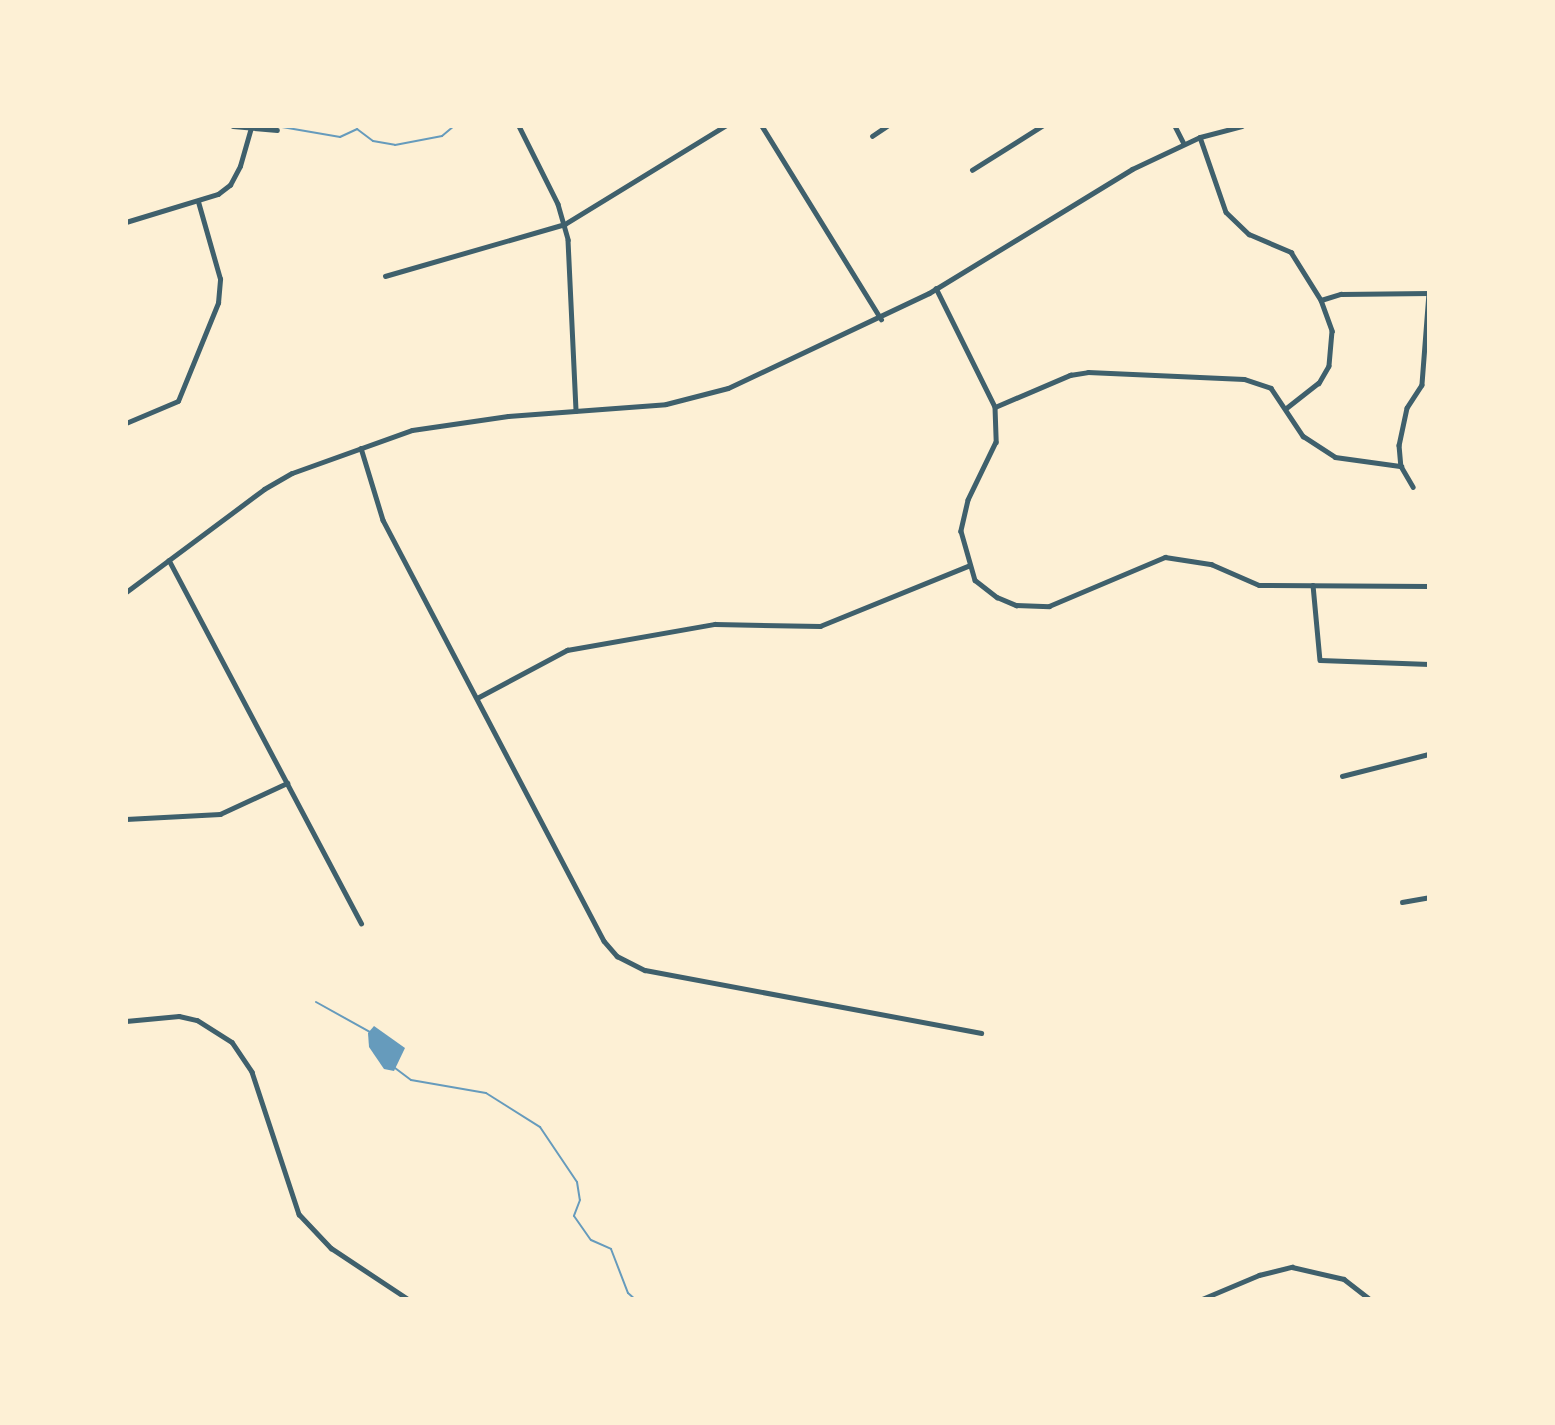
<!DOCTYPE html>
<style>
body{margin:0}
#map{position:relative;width:1555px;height:1425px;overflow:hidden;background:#fdf0d5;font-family:Bitter,serif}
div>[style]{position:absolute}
.water>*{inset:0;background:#669bbc}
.stream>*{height:2px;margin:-1px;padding:0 1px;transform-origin:1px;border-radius:1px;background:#669bbc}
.minor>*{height:4.5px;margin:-2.25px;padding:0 2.25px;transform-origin:2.25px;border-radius:2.25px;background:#3f606c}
.tertiary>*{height:5px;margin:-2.5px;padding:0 2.5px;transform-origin:2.5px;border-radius:2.5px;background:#3f606c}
span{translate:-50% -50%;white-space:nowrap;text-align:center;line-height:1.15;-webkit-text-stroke:5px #fdf0d5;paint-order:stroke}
.frame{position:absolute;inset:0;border:128px solid #fdf0d5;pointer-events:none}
</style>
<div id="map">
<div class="water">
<div style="clip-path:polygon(374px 1026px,405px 1048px,394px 1071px,384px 1069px,369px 1047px,368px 1033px)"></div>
</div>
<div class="stream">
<div style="left:282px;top:127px;width:59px;rotate:9.8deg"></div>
<div style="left:340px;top:137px;width:19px;rotate:-25deg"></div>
<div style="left:357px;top:129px;width:20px;rotate:37deg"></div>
<div style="left:373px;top:141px;width:22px;rotate:10deg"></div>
<div style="left:395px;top:145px;width:48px;rotate:-10.8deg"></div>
<div style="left:442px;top:136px;width:16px;rotate:-40deg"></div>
<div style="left:316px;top:1002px;width:62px;rotate:29.1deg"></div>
<div style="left:395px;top:1068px;width:20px;rotate:37deg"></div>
<div style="left:411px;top:1080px;width:76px;rotate:9.8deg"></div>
<div style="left:486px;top:1093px;width:64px;rotate:32.2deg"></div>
<div style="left:540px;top:1127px;width:66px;rotate:56.1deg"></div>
<div style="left:577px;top:1182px;width:18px;rotate:81deg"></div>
<div style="left:580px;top:1200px;width:17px;rotate:111deg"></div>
<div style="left:574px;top:1216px;width:29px;rotate:55deg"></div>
<div style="left:591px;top:1240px;width:22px;rotate:24deg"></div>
<div style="left:611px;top:1249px;width:47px;rotate:68.9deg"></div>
<div style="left:628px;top:1293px;width:9px;rotate:41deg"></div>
</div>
<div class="minor">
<div style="left:233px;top:126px;width:44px;rotate:5.2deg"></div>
<div style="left:519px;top:126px;width:87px;rotate:63.4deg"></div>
<div style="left:558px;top:204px;width:37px;rotate:74deg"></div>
<div style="left:568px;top:240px;width:171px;rotate:87.3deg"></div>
<div style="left:762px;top:126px;width:227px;rotate:58.3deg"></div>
<div style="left:1175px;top:126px;width:20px;rotate:63deg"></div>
<div style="left:872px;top:136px;width:18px;rotate:-34deg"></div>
<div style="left:1200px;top:137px;width:79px;rotate:70.9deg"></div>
<div style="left:1226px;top:212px;width:32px;rotate:44deg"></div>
<div style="left:1249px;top:234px;width:46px;rotate:23.2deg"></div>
<div style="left:1291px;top:252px;width:57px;rotate:58deg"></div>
<div style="left:1321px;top:300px;width:33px;rotate:70deg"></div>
<div style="left:1332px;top:331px;width:35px;rotate:95deg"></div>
<div style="left:1329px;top:366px;width:20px;rotate:120deg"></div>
<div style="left:1319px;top:383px;width:42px;rotate:141.8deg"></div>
<div style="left:972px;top:170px;width:83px;rotate:-32.2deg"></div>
<div style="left:126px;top:222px;width:96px;rotate:-16.9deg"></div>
<div style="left:218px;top:194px;width:15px;rotate:-37deg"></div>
<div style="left:230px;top:185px;width:21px;rotate:-62deg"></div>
<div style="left:240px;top:166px;width:40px;rotate:-74deg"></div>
<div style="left:385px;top:276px;width:187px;rotate:-16.1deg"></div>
<div style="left:565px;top:224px;width:188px;rotate:-31.5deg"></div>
<div style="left:936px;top:288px;width:133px;rotate:63.6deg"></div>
<div style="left:995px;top:407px;width:35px;rotate:88deg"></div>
<div style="left:996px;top:442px;width:64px;rotate:115.8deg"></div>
<div style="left:968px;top:500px;width:32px;rotate:103deg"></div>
<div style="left:961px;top:531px;width:51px;rotate:74.1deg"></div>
<div style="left:975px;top:580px;width:28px;rotate:38deg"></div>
<div style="left:997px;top:597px;width:21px;rotate:23deg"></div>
<div style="left:1016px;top:605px;width:33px;rotate:2deg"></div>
<div style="left:1049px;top:606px;width:126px;rotate:-22.9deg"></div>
<div style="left:1165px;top:557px;width:47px;rotate:8.7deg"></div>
<div style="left:1211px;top:564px;width:52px;rotate:23.6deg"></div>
<div style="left:1259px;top:585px;width:170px;rotate:0.3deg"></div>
<div style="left:1321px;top:300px;width:21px;rotate:-17deg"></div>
<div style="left:1341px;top:294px;width:88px;rotate:-0.7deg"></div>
<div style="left:1429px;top:293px;width:92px;rotate:94.4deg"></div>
<div style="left:1422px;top:385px;width:27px;rotate:123deg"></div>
<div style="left:1407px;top:408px;width:38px;rotate:102deg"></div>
<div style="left:1399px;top:445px;width:21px;rotate:85deg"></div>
<div style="left:1401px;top:466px;width:24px;rotate:60deg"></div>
<div style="left:995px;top:407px;width:82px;rotate:-23.1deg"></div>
<div style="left:1070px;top:375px;width:18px;rotate:-9deg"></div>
<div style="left:1088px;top:372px;width:156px;rotate:2.6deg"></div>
<div style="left:1244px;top:379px;width:28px;rotate:18deg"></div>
<div style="left:1271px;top:388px;width:58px;rotate:56.3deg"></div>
<div style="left:1303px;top:436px;width:38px;rotate:33deg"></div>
<div style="left:1335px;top:457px;width:67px;rotate:7.8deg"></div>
<div style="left:126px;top:423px;width:56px;rotate:-22.9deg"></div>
<div style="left:178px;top:401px;width:106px;rotate:-67.8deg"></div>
<div style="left:218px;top:303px;width:24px;rotate:-85deg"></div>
<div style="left:220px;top:279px;width:80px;rotate:-105.9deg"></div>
<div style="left:361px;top:448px;width:75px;rotate:73deg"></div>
<div style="left:383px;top:520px;width:475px;rotate:62.3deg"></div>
<div style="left:604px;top:941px;width:20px;rotate:49deg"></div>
<div style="left:617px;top:956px;width:31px;rotate:27deg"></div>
<div style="left:645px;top:970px;width:342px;rotate:10.6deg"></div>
<div style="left:169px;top:560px;width:411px;rotate:62.1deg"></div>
<div style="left:1313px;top:585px;width:75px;rotate:84.7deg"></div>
<div style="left:1320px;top:660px;width:109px;rotate:2.1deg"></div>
<div style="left:477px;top:698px;width:102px;rotate:-28.1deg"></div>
<div style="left:567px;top:650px;width:150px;rotate:-10deg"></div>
<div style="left:715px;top:624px;width:105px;rotate:1.1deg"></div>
<div style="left:820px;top:626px;width:160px;rotate:-22.1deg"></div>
<div style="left:1342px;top:776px;width:90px;rotate:-14.2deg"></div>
<div style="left:126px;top:819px;width:94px;rotate:-3deg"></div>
<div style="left:220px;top:814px;width:74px;rotate:-24.8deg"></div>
<div style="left:1402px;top:902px;width:27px;rotate:-10deg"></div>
<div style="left:126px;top:1021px;width:53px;rotate:-5.4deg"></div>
<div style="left:179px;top:1016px;width:18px;rotate:13deg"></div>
<div style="left:197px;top:1020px;width:41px;rotate:32.2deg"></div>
<div style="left:232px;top:1042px;width:36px;rotate:56deg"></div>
<div style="left:252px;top:1072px;width:150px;rotate:71.7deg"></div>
<div style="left:299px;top:1214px;width:47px;rotate:46.7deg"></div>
<div style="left:331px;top:1248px;width:92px;rotate:33.5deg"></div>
<div style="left:1202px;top:1299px;width:62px;rotate:-22.8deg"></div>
<div style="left:1259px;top:1275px;width:34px;rotate:-14deg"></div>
<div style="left:1292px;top:1267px;width:53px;rotate:13deg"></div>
<div style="left:1344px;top:1279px;width:33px;rotate:38deg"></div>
</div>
<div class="tertiary">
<div style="left:126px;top:592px;width:172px;rotate:-36.7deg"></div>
<div style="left:264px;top:489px;width:32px;rotate:-30deg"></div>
<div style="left:292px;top:473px;width:127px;rotate:-19.7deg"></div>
<div style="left:412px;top:430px;width:97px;rotate:-8.3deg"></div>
<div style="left:508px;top:416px;width:158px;rotate:-4.3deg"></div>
<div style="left:666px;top:404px;width:64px;rotate:-14.5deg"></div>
<div style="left:728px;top:388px;width:222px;rotate:-25.3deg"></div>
<div style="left:929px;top:293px;width:238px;rotate:-31.4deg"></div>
<div style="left:1132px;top:169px;width:75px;rotate:-25.2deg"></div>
<div style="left:1200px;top:137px;width:43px;rotate:-14.7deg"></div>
</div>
<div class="frame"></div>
</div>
